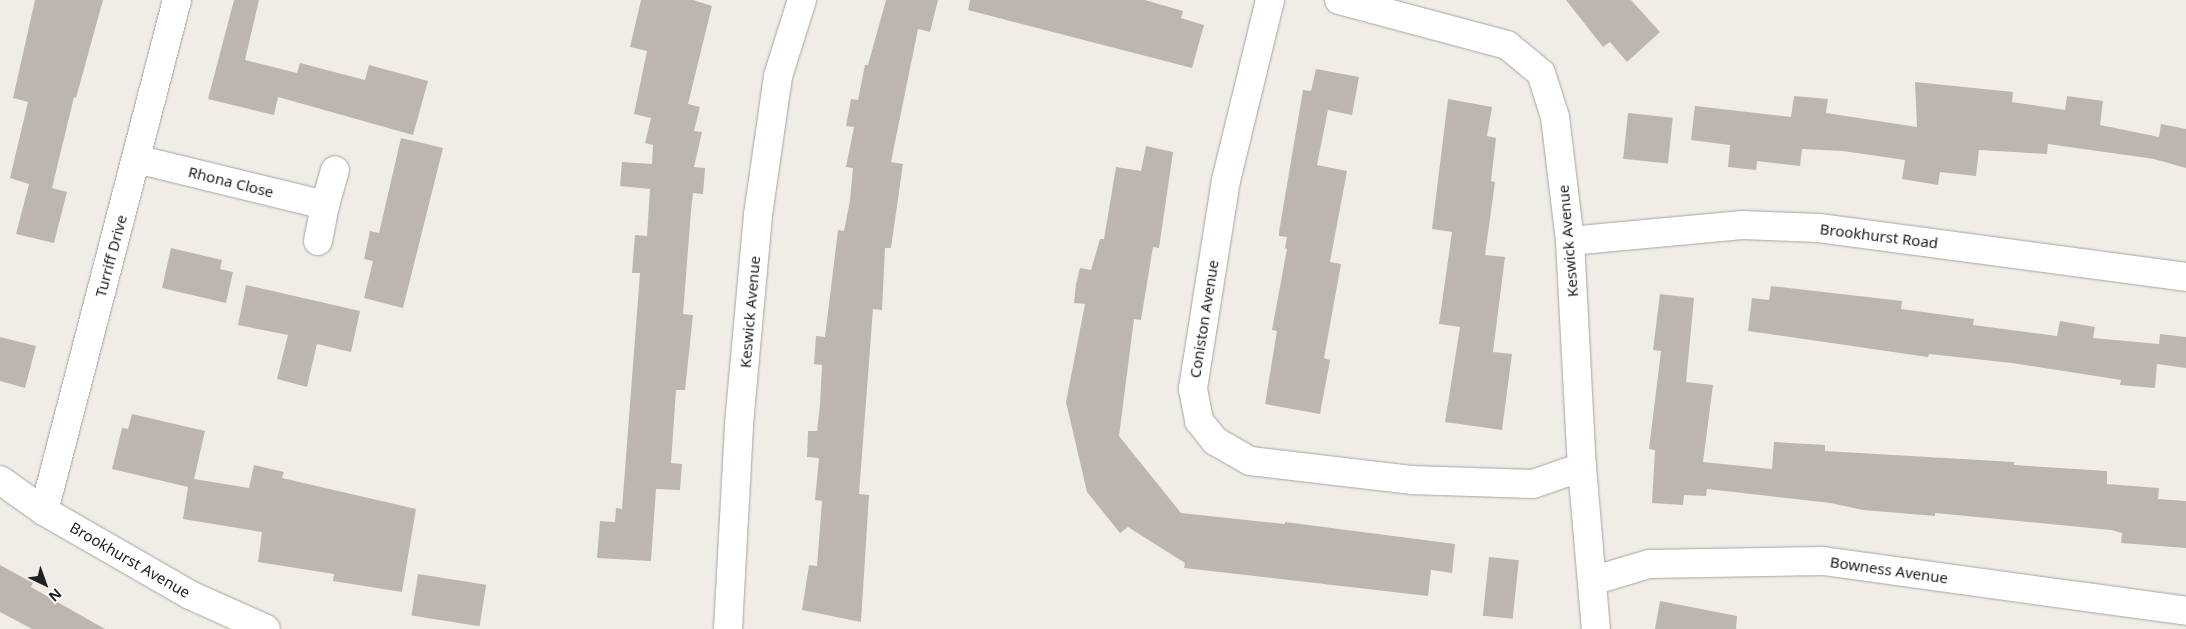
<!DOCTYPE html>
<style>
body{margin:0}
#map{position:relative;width:2186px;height:629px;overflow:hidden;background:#f0ede7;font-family:"Noto Sans",sans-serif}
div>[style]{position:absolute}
.building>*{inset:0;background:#bdb6b0;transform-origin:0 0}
.roads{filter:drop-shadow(0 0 1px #a4a4a4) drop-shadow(0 0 1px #a4a4a4)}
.minor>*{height:28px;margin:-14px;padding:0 14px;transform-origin:14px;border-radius:14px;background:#fff}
span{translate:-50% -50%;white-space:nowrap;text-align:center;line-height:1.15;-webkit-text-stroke:4px #fff;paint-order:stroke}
.street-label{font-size:15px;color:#202020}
.north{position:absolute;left:20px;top:559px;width:50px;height:50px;-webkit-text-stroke:4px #fff;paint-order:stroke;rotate:138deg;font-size:14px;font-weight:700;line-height:20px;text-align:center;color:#202020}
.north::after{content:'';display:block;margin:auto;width:18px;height:22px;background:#202020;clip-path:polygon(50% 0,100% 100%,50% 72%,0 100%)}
</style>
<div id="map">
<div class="building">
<div style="clip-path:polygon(35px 0,103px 0,76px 98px,74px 97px,52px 188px,67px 192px,54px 243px,16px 234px,29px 184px,10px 178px,28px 102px,13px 98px)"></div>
<div style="clip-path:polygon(234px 0,259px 0,245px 60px,297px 73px,300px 63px,365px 80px,369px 65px,428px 81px,413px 135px,278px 97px,274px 115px,208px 99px)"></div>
<div style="clip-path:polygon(641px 0,693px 0,712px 6px,688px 104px,700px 107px,694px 131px,702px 132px,694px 167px,705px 168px,703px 194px,693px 193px,691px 211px,683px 314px,693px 315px,685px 390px,676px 390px,671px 463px,682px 464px,680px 490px,656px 489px,651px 561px,597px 558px,600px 521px,615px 522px,616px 508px,622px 509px,640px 273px,632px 273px,635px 235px,647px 236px,650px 189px,620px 186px,622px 162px,652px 164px,653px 145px,645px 143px,651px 118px,634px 114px,647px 51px,630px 47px)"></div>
<div style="clip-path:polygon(886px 0,938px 0,930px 32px,918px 29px,891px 162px,903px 164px,891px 248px,885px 248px,882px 310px,873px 309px,859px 494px,869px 495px,861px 622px,802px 610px,809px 565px,817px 566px,822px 501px,815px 500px,819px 458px,807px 457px,808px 431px,817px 431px,820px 405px,822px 365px,814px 364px,816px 336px,825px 337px,838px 230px,844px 231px,850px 200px,853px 168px,846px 167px,854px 127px,846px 126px,851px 99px,858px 100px,865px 65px,868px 65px)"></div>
<div style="clip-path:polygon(970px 0,1145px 0,1183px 11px,1181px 18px,1204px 25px,1192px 68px,968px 10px)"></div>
<div style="clip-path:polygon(1566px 0,1631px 0,1660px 32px,1627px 62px,1610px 42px,1603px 47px)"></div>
<div style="clip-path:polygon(1316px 69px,1359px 77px,1352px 115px,1328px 110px,1317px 165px,1347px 171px,1330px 262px,1341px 264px,1324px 358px,1330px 360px,1320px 414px,1265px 404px,1277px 331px,1272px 330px,1287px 249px,1285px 248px,1287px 237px,1279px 236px,1279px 232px,1303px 90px,1311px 91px)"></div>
<div style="clip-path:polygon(1915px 82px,2013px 92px,2012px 102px,2065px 110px,2067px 96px,2103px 101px,2100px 125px,2159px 137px,2161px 124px,2186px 129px,2186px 168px,2154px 159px,2048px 144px,2047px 154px,1979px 150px,1976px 176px,1940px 172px,1938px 185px,1902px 179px,1905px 160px,1843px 151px,1802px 149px,1800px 166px,1757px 161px,1756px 170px,1728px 167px,1730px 145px,1691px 140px,1695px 106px,1791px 117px,1794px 96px,1828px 99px,1826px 113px,1917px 127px)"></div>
<div style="clip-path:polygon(1448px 99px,1492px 107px,1487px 136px,1496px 138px,1491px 181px,1495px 182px,1485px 255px,1505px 257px,1493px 352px,1512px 354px,1502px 430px,1445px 422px,1460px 327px,1439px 324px,1452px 232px,1432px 229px)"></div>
<div style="left:1628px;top:113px;width:45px;height:46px;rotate:6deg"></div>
<div style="clip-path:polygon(401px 138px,443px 148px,403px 308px,364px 298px,373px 261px,364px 259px,370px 231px,379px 233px)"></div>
<div style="clip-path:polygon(1146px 146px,1173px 152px,1159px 248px,1153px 247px,1141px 320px,1134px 319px,1119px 436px,1181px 513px,1285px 524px,1285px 522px,1455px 544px,1452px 573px,1431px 570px,1428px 596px,1184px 568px,1185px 563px,1128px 527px,1120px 533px,1087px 492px,1066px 402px,1085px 304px,1074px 303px,1076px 284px,1080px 268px,1091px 270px,1100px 239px,1104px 239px,1116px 167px,1141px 171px)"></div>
<div style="clip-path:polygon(171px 248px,222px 260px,220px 269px,233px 272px,226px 303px,162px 288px)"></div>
<div style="clip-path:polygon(246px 285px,360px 311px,351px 352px,317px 344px,307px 387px,277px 379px,288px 335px,238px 325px)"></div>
<div style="clip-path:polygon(1771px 286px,1902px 301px,1901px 309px,1974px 319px,1973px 325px,2057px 336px,2060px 321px,2095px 327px,2093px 338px,2159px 344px,2160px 334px,2186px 337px,2186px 368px,2157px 364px,2155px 388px,2120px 385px,2121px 380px,2012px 363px,1929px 354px,1928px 357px,1748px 331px,1752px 298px,1769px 300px)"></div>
<div style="clip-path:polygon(1660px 294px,1694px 298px,1686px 382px,1713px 385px,1703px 462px,1772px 469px,1774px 442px,1825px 445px,1825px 451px,2014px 462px,2014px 465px,2107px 471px,2107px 484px,2159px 488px,2158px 499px,2186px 501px,2186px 548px,2121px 543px,2122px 533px,2111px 530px,1935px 513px,1935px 516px,1863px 510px,1830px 503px,1707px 489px,1706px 496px,1684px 495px,1683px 505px,1652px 503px,1655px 450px,1649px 449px,1661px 351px,1653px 350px)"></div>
<div style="clip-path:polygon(0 337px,36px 346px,25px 388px,0 381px)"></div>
<div style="clip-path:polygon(132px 414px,205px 431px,194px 479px,249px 488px,254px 465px,284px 472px,282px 478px,416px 509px,402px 592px,333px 581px,334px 574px,258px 562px,262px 532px,183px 519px,188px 487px,112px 469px,122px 428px,128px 429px)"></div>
<div style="left:1489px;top:557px;width:30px;height:59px;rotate:6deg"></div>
<div style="clip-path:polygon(0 565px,33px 583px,31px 587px,105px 629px,32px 629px,0 612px)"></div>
<div style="left:418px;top:574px;width:69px;height:42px;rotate:9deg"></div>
<div style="clip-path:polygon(1660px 601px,1737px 616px,1736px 629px,1655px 629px)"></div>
</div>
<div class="roads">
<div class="minor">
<div style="left:1270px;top:0;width:185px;rotate:103.7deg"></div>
<div style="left:1226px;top:180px;width:212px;rotate:99deg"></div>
<div style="left:1193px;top:389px;width:33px;rotate:79deg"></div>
<div style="left:1199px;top:421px;width:26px;rotate:51deg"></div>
<div style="left:1215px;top:441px;width:40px;rotate:29.7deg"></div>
<div style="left:1250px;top:461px;width:162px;rotate:6.7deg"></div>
<div style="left:1411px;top:480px;width:122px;rotate:1.9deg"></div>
<div style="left:1533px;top:484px;width:52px;rotate:-19.1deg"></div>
<div style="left:1339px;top:0;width:174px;rotate:15deg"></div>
<div style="left:1507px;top:45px;width:44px;rotate:39.5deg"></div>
<div style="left:1541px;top:73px;width:46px;rotate:72.3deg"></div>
<div style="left:1555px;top:117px;width:125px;rotate:83.1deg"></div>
<div style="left:1570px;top:241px;width:226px;rotate:87deg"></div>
<div style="left:1582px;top:467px;width:163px;rotate:85.1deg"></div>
<div style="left:136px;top:159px;width:195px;rotate:13.7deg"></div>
<div style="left:325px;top:205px;width:36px;rotate:-74deg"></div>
<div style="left:318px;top:241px;width:37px;rotate:-79deg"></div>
<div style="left:1570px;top:241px;width:173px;rotate:-5.3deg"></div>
<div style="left:1742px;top:225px;width:77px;rotate:2.2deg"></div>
<div style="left:1819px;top:228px;width:370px;rotate:7.6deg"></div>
<div style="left:0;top:480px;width:54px;rotate:35.2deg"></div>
<div style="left:44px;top:511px;width:168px;rotate:29.9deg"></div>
<div style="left:190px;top:595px;width:83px;rotate:24.1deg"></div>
<div style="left:44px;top:511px;width:528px;rotate:-75.41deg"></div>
<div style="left:1592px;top:581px;width:59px;rotate:-16.6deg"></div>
<div style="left:1649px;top:564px;width:174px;rotate:-1deg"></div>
<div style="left:1823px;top:561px;width:366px;rotate:7.8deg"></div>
<div style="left:728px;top:629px;width:205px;rotate:-86.9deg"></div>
<div style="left:739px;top:424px;width:210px;rotate:-84.8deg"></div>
<div style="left:758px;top:215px;width:140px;rotate:-81.8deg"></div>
<div style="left:778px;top:76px;width:80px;rotate:-72.5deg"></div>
</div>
</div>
<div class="street-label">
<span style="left:231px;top:182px;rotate:14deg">Rhona Close</span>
<span style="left:1879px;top:236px;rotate:7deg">Brookhurst Road</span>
<span style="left:1568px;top:241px;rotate:-95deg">Keswick Avenue</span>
<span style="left:111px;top:256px;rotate:-75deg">Turriff Drive</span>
<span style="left:750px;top:312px;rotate:-85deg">Keswick Avenue</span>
<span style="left:1204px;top:319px;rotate:-81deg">Coniston Avenue</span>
<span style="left:130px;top:560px;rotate:30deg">Brookhurst Avenue</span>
<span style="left:1889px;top:570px;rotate:8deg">Bowness Avenue</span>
</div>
<div class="north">N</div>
</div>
